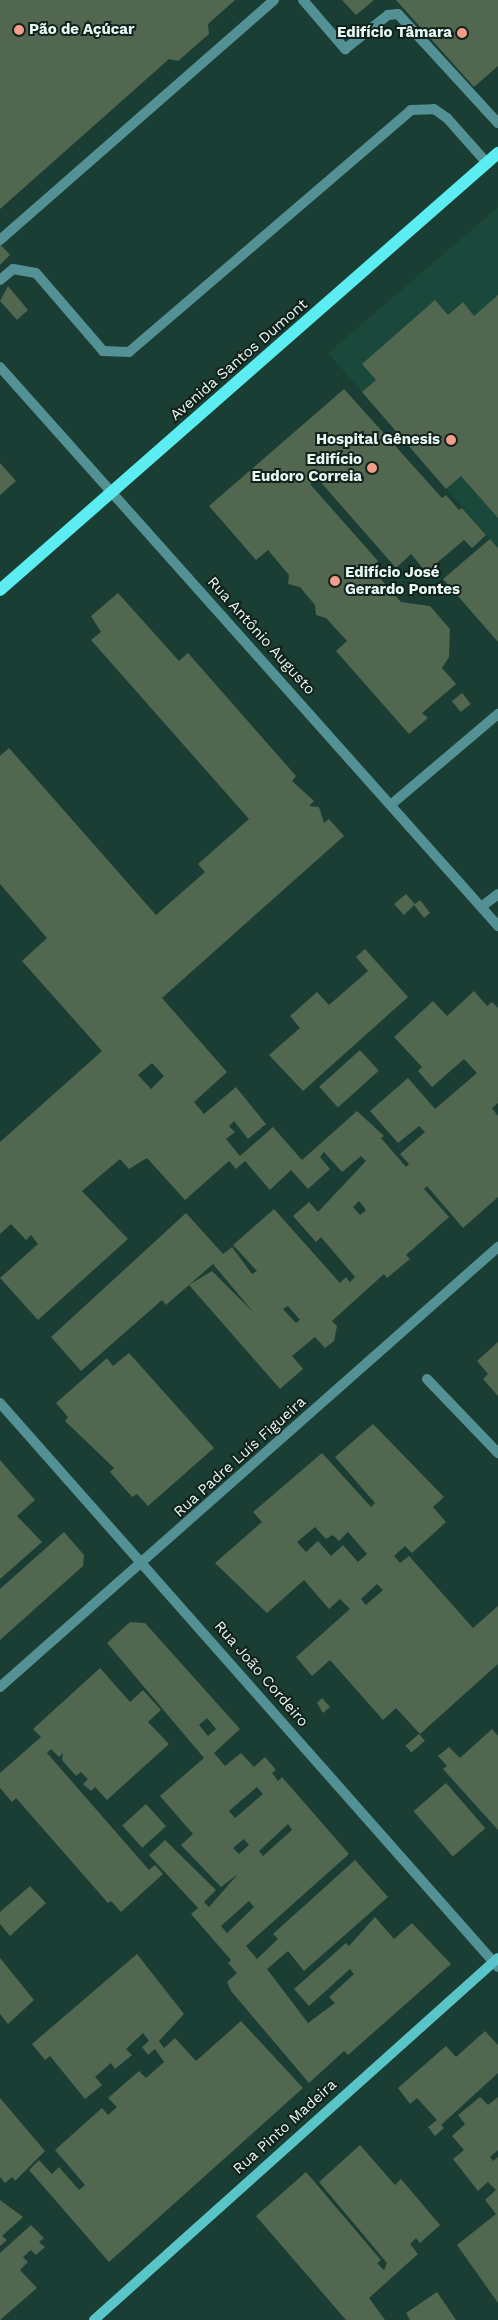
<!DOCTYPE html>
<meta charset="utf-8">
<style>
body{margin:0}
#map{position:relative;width:498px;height:2320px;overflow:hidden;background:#1a3e33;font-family:"Work Sans",sans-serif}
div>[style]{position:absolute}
.built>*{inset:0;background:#1a483a}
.building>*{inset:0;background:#516750;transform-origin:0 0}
.service>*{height:10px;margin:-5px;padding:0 5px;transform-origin:5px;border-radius:5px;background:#539194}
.minor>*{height:10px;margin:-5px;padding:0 5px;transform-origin:5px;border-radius:5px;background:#539194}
.tertiary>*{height:10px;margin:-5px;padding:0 5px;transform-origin:5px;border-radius:5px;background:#539194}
.secondary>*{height:10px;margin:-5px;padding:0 5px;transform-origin:5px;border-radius:5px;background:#5ac5c9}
.primary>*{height:12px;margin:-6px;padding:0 6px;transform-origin:6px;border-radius:6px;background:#5bedf2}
.dots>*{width:14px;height:14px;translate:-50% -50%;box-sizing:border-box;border:2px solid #12211c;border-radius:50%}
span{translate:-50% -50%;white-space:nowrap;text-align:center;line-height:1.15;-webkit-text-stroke:4px #12211c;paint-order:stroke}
.poi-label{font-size:15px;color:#e6f9f2;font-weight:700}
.left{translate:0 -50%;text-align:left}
.right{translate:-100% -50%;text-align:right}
.street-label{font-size:15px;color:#e6f9f2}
</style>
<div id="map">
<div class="built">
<div style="clip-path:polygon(498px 207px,498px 548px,328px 353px)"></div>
</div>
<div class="building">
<div style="clip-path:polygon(0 0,235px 0,208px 24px,209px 34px,178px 61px,169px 59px,0 209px)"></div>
<div style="clip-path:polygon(342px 0,374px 0,356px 15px)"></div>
<div style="clip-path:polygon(396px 0,498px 0,498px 66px,474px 87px)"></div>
<div style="clip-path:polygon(0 244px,10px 255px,0 265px)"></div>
<div style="clip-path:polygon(8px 286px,28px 310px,17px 320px,0 301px)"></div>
<div style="clip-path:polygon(498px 295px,498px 518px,461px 476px,446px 489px,362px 392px,376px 380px,362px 364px,435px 300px,448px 315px,463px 302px,474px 316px)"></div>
<div style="clip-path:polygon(344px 389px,442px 498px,446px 495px,459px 510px,462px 508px,486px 535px,472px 548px,464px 540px,426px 572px,411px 554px,396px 568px,317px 478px,310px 484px,378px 561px,371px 568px,401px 602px,430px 606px,450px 629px,449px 657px,442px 668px,456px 684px,422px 713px,428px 718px,409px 734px,336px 651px,347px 641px,326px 618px,316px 615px,315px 605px,300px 587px,288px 584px,289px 575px,268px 550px,256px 560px,209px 506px)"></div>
<div style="clip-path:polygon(0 463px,16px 481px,0 495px)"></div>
<div style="clip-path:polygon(490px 539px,498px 548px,498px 642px,443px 579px)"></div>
<div style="clip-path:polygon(evenodd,118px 593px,179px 661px,188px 653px,296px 776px,292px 781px,314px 801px,309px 806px,319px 807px,324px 823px,329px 819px,344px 836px,162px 998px,227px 1072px,194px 1102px,204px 1114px,236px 1087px,266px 1124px,248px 1139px,234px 1121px,229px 1126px,235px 1132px,226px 1139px,240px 1156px,273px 1127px,302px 1160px,357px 1111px,384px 1136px,381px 1138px,406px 1167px,409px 1164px,400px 1154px,425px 1132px,419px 1126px,398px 1143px,370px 1111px,408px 1078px,435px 1109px,477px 1073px,464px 1059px,432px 1087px,418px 1071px,422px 1067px,394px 1037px,433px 1001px,447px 1016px,474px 991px,487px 1006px,492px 1002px,498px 1008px,498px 1103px,492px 1108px,498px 1116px,498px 1197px,463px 1228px,427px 1186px,424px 1189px,449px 1217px,406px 1255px,410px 1259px,387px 1278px,384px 1274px,332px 1321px,337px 1326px,334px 1341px,325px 1348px,315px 1337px,292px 1356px,303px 1369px,280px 1389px,189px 1285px,166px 1305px,162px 1300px,81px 1371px,51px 1337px,186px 1213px,223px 1254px,232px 1247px,252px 1274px,257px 1271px,233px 1245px,274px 1209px,340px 1283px,346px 1277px,350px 1282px,355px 1277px,321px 1237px,316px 1242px,293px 1216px,309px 1202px,318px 1212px,366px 1161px,361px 1156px,342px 1172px,324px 1152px,320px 1157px,330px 1169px,308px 1189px,291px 1170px,270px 1190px,245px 1161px,236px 1169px,229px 1161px,185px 1200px,147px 1158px,129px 1169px,120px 1159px,82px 1191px,128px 1239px,38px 1320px,0 1278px,38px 1244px,31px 1235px,26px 1240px,11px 1224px,0 1234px,0 1142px,102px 1051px,22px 961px,47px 938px,0 884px,0 756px,9px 748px,156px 915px,205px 872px,198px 864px,249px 819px,91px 640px,101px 632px,91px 616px,118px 593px,152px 1063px,164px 1076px,151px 1089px,138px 1075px,152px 1063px,118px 593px,359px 1201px,366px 1210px,360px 1215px,353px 1207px,359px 1201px,118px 593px,213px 1264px,254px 1313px,212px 1271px,189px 1285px,213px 1264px,118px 593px,288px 1306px,300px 1320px,296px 1323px,283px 1309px,288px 1306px)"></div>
<div style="left:462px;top:693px;width:14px;height:13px;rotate:51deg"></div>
<div style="clip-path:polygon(406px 894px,415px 904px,420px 900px,430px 913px,424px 918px,414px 905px,404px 915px,394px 904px)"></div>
<div style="clip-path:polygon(365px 949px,408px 997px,303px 1091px,269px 1055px,300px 1028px,290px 1016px,317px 992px,329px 1005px,368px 971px,356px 957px)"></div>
<div style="left:360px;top:1050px;width:28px;height:55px;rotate:48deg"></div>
<div style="clip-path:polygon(498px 1342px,498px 1396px,483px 1379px,488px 1374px,477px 1361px)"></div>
<div style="clip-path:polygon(129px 1353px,214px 1448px,148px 1506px,137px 1494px,132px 1497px,110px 1472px,114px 1468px,65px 1421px,68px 1417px,56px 1403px,107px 1358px,113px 1366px)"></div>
<div style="clip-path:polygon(evenodd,373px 1424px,444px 1497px,433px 1507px,446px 1522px,412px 1553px,405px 1546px,394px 1556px,400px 1563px,409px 1556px,473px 1628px,498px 1606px,498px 1664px,420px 1734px,396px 1708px,383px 1720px,330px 1660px,312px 1676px,296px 1657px,350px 1609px,340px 1599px,329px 1609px,304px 1580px,267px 1613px,215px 1563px,262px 1522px,253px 1512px,322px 1453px,371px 1507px,375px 1503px,335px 1457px,373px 1424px,315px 1527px,326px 1539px,333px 1535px,339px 1541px,348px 1532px,367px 1554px,358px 1562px,343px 1545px,331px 1556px,318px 1541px,306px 1552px,297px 1542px,315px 1527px,373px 1424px,377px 1584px,383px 1590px,366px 1605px,361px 1599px,377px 1584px)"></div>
<div style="clip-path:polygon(0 1460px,35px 1500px,17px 1516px,42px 1542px,0 1579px)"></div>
<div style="clip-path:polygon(64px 1532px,84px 1555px,83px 1566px,0 1640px,0 1589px)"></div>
<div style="clip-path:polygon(evenodd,130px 1622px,145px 1623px,240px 1729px,214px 1753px,225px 1766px,241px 1753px,254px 1767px,265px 1757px,276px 1770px,272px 1773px,278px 1781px,282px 1777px,349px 1854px,246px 1946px,257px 1959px,278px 1939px,273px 1934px,355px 1860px,388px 1897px,304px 1971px,288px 1951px,267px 1969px,308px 2023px,335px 2003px,329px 1997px,354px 1974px,350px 1969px,309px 2006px,294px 1989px,346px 1943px,349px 1946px,375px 1917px,394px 1939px,412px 1923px,451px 1964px,348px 2055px,344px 2051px,309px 2083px,231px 1991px,227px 1982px,237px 1973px,228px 1963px,231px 1960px,191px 1914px,198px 1908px,149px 1855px,165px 1840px,216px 1890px,204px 1902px,209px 1907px,238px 1874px,221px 1887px,181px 1845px,193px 1834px,160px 1796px,204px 1758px,107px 1643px,130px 1622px,207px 1718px,216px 1729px,208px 1736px,199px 1725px,207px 1718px,130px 1622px,257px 1787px,263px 1794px,235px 1818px,229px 1811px,257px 1787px,130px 1622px,288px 1824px,292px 1830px,263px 1856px,259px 1851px,288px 1824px,130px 1622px,244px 1839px,249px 1845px,239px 1854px,233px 1848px,244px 1839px,130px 1622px,249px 1901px,254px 1907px,227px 1933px,221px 1926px,249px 1901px)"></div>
<div style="clip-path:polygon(100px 1668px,130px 1702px,143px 1690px,161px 1710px,148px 1722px,169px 1744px,107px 1800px,95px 1787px,91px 1791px,83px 1784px,88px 1779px,81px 1772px,76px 1776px,62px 1760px,63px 1753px,59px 1757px,51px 1749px,47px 1753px,149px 1870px,155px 1865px,163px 1874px,121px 1912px,111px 1901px,108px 1903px,16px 1798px,12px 1802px,0 1788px,0 1773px,41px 1737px,33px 1729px)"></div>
<div style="clip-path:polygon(322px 1698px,330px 1707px,323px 1713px,317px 1703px)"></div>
<div style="clip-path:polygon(492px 1729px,498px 1736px,498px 1830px,443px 1769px,447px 1766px,438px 1756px,449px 1747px,460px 1758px)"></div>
<div style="left:419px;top:1734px;width:9px;height:18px;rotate:49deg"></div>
<div style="left:446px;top:1783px;width:60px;height:43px;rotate:49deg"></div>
<div style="left:146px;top:1804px;width:30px;height:32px;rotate:48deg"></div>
<div style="clip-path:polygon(30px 1886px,46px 1903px,10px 1936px,0 1924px,0 1912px)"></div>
<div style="clip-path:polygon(137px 1954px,184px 2014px,159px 2041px,164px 2048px,175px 2038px,196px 2061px,241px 2021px,303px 2088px,109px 2262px,29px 2170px,39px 2160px,52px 2174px,59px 2167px,79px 2190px,85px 2185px,55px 2150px,102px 2108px,108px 2115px,117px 2107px,108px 2098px,139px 2071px,146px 2078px,164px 2062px,155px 2049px,148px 2055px,142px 2047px,149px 2041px,143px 2033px,126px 2049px,132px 2055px,115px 2069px,111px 2063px,95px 2077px,102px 2085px,85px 2099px,50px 2056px,45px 2060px,32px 2044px)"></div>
<div style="clip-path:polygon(0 1958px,34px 2000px,8px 2024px,0 2014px)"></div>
<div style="clip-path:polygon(485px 2031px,498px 2045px,498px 2073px,441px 2125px,444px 2128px,435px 2136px,428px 2127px,437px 2120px,417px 2098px,410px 2104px,398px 2088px,446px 2046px,456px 2057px)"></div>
<div style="clip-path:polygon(480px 2097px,488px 2105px,498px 2097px,498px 2150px,490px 2157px,493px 2161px,498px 2157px,498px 2303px,457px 2245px,496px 2214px,485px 2200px,496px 2190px,488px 2182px,478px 2191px,453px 2159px,464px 2150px,452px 2136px,465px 2124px,458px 2115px)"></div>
<div style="clip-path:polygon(0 2098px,45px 2151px,15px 2181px,12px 2177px,5px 2183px,0 2177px)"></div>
<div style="clip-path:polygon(360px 2145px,395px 2185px,401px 2179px,440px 2225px,420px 2243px,416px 2238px,410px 2244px,418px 2254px,369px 2298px,385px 2320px,346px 2320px,256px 2216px,306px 2172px,381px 2260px,377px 2263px,384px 2270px,387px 2263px,319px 2182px)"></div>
<div style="clip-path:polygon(0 2200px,23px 2217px,2px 2236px,7px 2240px,0 2246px)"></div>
<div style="clip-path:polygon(31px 2225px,44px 2238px,39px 2242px,45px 2247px,36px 2255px,31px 2250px,23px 2257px,28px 2262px,20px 2270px,37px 2288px,0 2320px,0 2253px)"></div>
<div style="clip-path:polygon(437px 2292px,456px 2320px,410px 2320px,406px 2313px)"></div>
</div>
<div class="service">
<div style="left:303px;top:0;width:65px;rotate:49.4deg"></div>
<div style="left:345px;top:49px;width:55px;rotate:-38.3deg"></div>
<div style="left:388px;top:15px;width:10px;rotate:-6deg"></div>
<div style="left:398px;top:14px;width:148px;rotate:47.5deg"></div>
<div style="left:0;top:240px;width:364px;rotate:-41.2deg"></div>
<div style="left:0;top:280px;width:17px;rotate:-40deg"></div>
<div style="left:13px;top:269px;width:23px;rotate:10deg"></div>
<div style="left:36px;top:273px;width:103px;rotate:49.3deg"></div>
<div style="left:103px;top:351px;width:26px;rotate:2deg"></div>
<div style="left:129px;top:352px;width:372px;rotate:-40.6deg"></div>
<div style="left:411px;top:110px;width:23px;rotate:-2deg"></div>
<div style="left:434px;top:109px;width:16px;rotate:35deg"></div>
<div style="left:447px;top:118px;width:60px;rotate:48.4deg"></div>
<div style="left:481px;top:907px;width:21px;rotate:-37deg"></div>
</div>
<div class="minor">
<div style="left:393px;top:803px;width:138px;rotate:-40.3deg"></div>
<div style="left:427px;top:1379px;width:103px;rotate:46.2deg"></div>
<div style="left:0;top:1687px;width:665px;rotate:-41.46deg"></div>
</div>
<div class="tertiary">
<div style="left:0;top:367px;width:749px;rotate:48.3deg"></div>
<div style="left:0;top:1403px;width:752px;rotate:48.56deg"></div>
</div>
<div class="secondary">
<div style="left:94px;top:2320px;width:542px;rotate:-41.86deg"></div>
</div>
<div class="primary">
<div style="left:0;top:590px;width:663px;rotate:-41.27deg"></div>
</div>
<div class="dots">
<div style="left:19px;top:30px;background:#f49d8b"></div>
<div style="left:462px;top:33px;background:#f49d8b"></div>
<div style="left:451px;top:440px;background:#f49d8b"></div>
<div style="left:372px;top:468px;background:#f49d8b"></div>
<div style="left:335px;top:581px;background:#f49d8b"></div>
</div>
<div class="poi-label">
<span class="left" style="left:29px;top:30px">Pão de Açúcar</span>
<span class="right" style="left:452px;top:33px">Edifício Tâmara</span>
<span class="right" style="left:440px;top:440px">Hospital Gênesis</span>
<span class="right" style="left:362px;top:468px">Edifício<br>Eudoro Correia</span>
<span class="left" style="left:345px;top:581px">Edifício José<br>Gerardo Pontes</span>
</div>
<div class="street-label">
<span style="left:239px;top:360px;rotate:-41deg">Avenida Santos Dumont</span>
<span style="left:261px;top:636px;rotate:48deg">Rua Antônio Augusto</span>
<span style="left:240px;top:1457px;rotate:-42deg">Rua Padre Luís Figueira</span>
<span style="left:261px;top:1674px;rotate:49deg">Rua João Cordeiro</span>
<span style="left:285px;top:2127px;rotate:-42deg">Rua Pinto Madeira</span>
</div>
</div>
